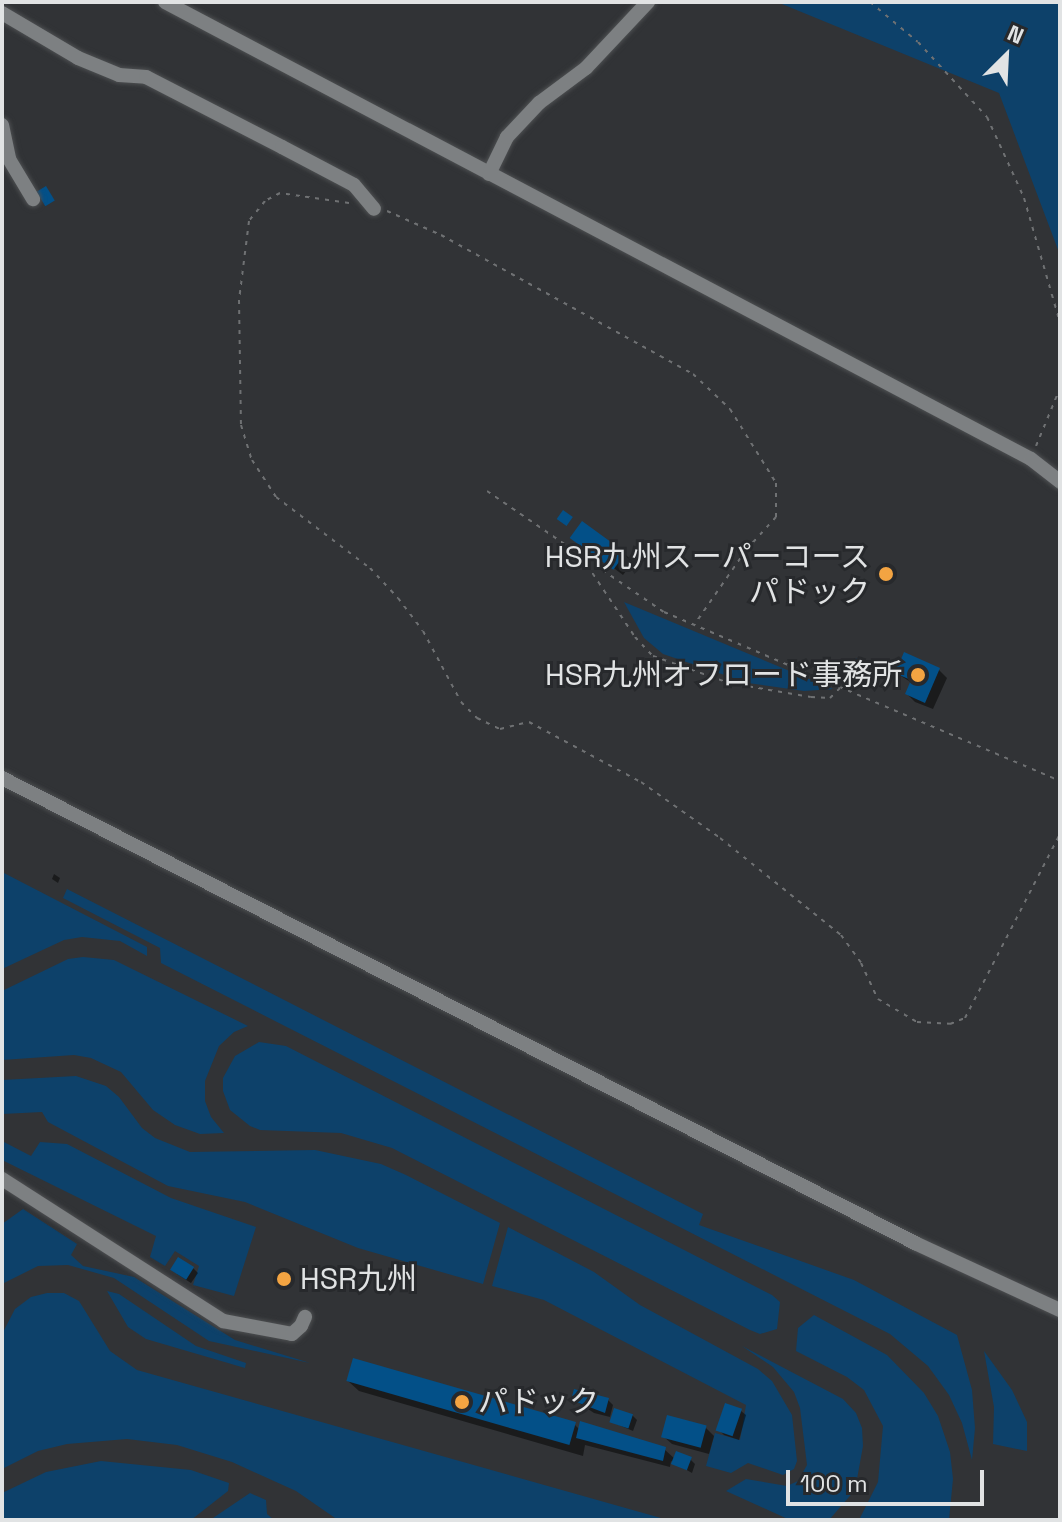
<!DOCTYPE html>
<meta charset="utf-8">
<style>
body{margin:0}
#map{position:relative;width:1062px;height:1522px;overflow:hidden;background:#313336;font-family:"Space Grotesk","Noto Sans JP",sans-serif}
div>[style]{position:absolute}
.green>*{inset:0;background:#0d416a}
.shadow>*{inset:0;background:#0007}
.building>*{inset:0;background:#035088;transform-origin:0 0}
.path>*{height:2px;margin-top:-1px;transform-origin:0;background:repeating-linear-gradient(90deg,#6f7173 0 4px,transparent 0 10px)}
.roads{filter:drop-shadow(0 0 2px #4d4f51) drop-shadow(0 0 2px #4d4f51)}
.minor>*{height:14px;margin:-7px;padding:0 7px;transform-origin:7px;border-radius:7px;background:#7d8082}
.dots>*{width:22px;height:22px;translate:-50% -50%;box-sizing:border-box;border:4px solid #27292c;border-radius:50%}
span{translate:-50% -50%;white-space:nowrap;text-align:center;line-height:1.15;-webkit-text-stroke:6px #27292c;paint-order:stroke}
.poi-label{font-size:30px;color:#e1e3e4}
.right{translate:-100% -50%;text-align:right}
.left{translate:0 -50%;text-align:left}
.frame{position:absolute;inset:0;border:4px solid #e1e3e4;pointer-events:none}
.north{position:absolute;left:966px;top:16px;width:80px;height:80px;-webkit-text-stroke:6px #27292c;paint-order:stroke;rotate:24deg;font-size:22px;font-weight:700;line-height:32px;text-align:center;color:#e1e3e4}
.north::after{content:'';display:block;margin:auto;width:28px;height:36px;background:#e1e3e4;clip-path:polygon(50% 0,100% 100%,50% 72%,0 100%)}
.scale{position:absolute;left:786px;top:1470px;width:198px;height:36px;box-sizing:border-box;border:4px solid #e1e3e4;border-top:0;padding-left:10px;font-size:24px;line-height:28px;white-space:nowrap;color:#e1e3e4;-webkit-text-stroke:6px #27292c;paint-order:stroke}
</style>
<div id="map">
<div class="green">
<div style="clip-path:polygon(777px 2px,1060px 2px,1060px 255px,999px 93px)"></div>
<div style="clip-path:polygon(624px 602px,833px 689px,804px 691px,748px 683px,663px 654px,644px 638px)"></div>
<div style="clip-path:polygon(2px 872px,147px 947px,147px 956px,120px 941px,82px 937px,64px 940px,2px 969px)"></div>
<div style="clip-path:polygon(67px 889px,703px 1214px,699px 1225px,854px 1280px,957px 1335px,972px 1390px,975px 1428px,972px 1460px,962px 1423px,949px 1395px,928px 1366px,890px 1334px,161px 963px,160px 948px,63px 898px)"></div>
<div style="clip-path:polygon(83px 957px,114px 960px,248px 1026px,234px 1032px,219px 1046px,205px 1081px,205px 1101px,211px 1117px,224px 1133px,200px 1134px,175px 1125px,153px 1110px,121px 1072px,91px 1058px,74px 1055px,2px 1060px,2px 991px,68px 959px)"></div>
<div style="clip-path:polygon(259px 1042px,286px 1046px,772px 1295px,780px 1302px,777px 1329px,760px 1334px,750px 1330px,392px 1148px,341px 1133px,260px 1130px,250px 1126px,230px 1110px,223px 1091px,223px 1078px,235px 1056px)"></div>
<div style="clip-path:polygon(76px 1076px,106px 1086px,119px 1097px,142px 1128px,155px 1138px,190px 1152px,315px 1150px,381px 1164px,406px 1175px,500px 1223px,483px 1284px,358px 1248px,245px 1202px,168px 1186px,48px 1122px,42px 1112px,2px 1114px,2px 1080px)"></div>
<div style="clip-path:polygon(2px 1141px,31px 1156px,40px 1142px,67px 1144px,171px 1198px,256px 1227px,234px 1296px,193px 1285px,199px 1266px,175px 1251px,165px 1266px,150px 1257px,156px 1236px,2px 1160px)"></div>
<div style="clip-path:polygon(23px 1209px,77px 1244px,71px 1255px,83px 1266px,134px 1277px,235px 1340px,310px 1363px,209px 1341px,114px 1278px,68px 1265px,38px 1266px,2px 1284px,2px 1224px)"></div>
<div style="clip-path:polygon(508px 1227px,594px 1272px,640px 1305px,758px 1369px,772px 1381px,792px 1415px,797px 1461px,794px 1469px,783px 1475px,748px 1463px,731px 1473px,706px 1466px,715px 1433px,740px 1440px,746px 1405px,544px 1300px,492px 1286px)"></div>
<div style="clip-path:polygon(107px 1291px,119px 1294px,196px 1346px,246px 1363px,245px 1368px,146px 1339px,128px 1327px)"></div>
<div style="clip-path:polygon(47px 1293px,64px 1293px,79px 1301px,110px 1351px,137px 1370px,668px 1520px,338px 1520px,296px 1491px,232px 1462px,177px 1445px,127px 1439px,67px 1444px,38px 1451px,2px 1469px,2px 1334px,15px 1309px,31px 1297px)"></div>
<div style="clip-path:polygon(814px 1315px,887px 1355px,924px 1393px,938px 1416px,950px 1452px,953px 1479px,949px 1520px,859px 1520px,878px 1482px,883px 1426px,864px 1390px,847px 1377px,796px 1351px,798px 1328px)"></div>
<div style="clip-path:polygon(742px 1346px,843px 1399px,856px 1413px,862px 1428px,863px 1446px,855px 1490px,829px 1520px,790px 1520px,726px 1491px,746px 1479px,787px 1486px,798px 1481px,807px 1465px,800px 1408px,794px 1392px,773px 1367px)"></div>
<div style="clip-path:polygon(984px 1351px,1012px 1390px,1027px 1422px,1027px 1451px,993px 1444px,994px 1407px)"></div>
<div style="clip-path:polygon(101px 1461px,191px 1470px,229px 1483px,228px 1491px,191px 1520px,2px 1520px,2px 1493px,46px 1472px)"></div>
<div style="clip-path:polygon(250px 1493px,266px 1500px,267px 1514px,274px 1520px,210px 1520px)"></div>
</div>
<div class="shadow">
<div style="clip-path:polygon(572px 537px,625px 554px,633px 562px,623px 575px)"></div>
<div style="clip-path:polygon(862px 663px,870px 673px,867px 680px,847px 668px)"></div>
<div style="clip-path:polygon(890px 669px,939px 670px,947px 678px,933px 709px,915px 702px,907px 694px,912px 683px)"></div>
<div style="clip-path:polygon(54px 874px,60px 878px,58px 883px,52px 879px)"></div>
<div style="clip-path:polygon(193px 1268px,198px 1273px,191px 1283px,177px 1274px)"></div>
<div style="clip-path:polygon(348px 1381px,575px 1425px,580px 1430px,664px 1449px,675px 1459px,690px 1459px,695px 1464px,692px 1473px,671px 1461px,670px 1467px,585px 1445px,583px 1456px,359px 1391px)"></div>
<div style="clip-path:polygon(573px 1399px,608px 1400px,613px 1405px,610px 1417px,594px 1413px)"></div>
<div style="clip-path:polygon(741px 1411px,746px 1415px,739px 1440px,724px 1435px,719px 1430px)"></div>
<div style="clip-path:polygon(632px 1415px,637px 1420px,633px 1431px,612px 1422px)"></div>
<div style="clip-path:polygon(706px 1428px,714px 1436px,709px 1454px,672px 1444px,664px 1437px)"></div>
</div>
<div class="building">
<div style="left:46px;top:186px;width:17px;height:11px;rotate:59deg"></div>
<div style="left:563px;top:510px;width:12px;height:11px;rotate:35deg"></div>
<div style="left:582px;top:521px;width:54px;height:21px;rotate:36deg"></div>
<div style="clip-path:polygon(904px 652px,940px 668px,925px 703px,905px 694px,911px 680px,887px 670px,891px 661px,899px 664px)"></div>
<div style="clip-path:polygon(856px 658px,867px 666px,862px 677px,844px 669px,848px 660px,854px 662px)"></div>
<div style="left:178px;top:1257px;width:19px;height:15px;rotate:32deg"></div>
<div style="left:353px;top:1358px;width:232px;height:24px;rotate:16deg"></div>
<div style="clip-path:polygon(574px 1389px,609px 1398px,605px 1413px,571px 1400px)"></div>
<div style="left:725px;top:1403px;width:18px;height:29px;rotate:19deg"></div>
<div style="left:614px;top:1408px;width:20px;height:15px;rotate:18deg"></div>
<div style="left:667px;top:1415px;width:41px;height:23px;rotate:15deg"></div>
<div style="clip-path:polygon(580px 1421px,666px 1447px,663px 1461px,576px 1438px)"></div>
<div style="left:676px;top:1451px;width:17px;height:14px;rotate:21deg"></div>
</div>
<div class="path">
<div style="left:870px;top:2px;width:62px;rotate:39.8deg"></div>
<div style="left:918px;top:42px;width:102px;rotate:47.4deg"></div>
<div style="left:987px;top:117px;width:89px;rotate:65.4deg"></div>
<div style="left:1024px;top:198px;width:130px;rotate:73.9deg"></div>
<div style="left:349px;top:203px;width:70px;rotate:-171.8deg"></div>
<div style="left:280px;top:193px;width:17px;rotate:152deg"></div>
<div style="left:265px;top:201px;width:26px;rotate:129deg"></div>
<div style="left:249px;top:221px;width:80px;rotate:97.2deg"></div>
<div style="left:239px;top:300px;width:125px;rotate:89.1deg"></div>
<div style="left:241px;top:425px;width:37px;rotate:73deg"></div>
<div style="left:252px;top:460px;width:44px;rotate:57deg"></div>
<div style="left:276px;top:497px;width:118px;rotate:37.1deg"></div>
<div style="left:370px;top:568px;width:41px;rotate:47deg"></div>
<div style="left:398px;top:598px;width:41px;rotate:52.9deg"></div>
<div style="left:423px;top:631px;width:81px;rotate:61.8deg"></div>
<div style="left:461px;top:702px;width:23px;rotate:45deg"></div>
<div style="left:477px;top:718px;width:25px;rotate:26deg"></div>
<div style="left:500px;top:729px;width:30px;rotate:-14deg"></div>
<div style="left:529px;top:722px;width:127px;rotate:28.2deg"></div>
<div style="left:641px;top:782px;width:97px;rotate:35.3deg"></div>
<div style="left:720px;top:838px;width:155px;rotate:38.7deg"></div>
<div style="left:841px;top:935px;width:34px;rotate:54deg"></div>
<div style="left:861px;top:963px;width:40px;rotate:65deg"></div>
<div style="left:878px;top:999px;width:45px;rotate:30.5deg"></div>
<div style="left:917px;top:1022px;width:33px;rotate:3deg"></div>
<div style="left:950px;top:1024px;width:16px;rotate:-22deg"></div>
<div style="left:965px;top:1018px;width:207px;rotate:-62.7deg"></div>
<div style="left:387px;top:211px;width:59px;rotate:24deg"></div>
<div style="left:441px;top:235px;width:288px;rotate:28.9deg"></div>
<div style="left:693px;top:374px;width:51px;rotate:43.4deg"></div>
<div style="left:730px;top:409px;width:87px;rotate:58.1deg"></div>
<div style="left:776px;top:483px;width:34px;rotate:90deg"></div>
<div style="left:776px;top:517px;width:45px;rotate:132.3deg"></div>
<div style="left:746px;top:550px;width:91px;rotate:124.7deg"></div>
<div style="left:1036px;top:446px;width:63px;rotate:-67.5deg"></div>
<div style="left:487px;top:491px;width:214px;rotate:34.4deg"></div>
<div style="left:664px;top:612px;width:431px;rotate:23.1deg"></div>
<div style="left:587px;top:565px;width:87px;rotate:56.3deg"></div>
<div style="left:635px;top:637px;width:26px;rotate:47deg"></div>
<div style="left:653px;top:656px;width:81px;rotate:19.6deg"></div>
<div style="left:729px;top:683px;width:83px;rotate:9.7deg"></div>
<div style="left:811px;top:697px;width:19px;rotate:3deg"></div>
<div style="left:830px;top:698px;width:14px;rotate:-45deg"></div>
</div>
<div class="roads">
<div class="minor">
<div style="left:165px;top:2px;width:979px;rotate:27.82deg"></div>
<div style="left:1031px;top:459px;width:37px;rotate:38deg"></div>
<div style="left:2px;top:13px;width:88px;rotate:30.6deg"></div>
<div style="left:78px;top:58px;width:44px;rotate:22.5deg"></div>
<div style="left:119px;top:75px;width:27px;rotate:4deg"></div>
<div style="left:146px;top:77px;width:153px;rotate:27.2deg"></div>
<div style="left:282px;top:147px;width:81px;rotate:27.8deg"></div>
<div style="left:354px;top:185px;width:31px;rotate:50deg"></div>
<div style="left:2px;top:125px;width:35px;rotate:78deg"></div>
<div style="left:9px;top:159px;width:47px;rotate:59deg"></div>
<div style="left:489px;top:174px;width:41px;rotate:-64.1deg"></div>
<div style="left:507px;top:137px;width:47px;rotate:-46.7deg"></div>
<div style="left:539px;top:103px;width:59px;rotate:-36.7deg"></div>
<div style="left:586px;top:68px;width:91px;rotate:-46.8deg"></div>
<div style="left:2px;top:778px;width:1025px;rotate:26.99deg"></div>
<div style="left:915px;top:1243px;width:160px;rotate:24.8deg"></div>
<div style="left:2px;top:1179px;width:263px;rotate:32.7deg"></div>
<div style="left:223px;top:1321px;width:70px;rotate:10.7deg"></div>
<div style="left:292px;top:1334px;width:12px;rotate:-42deg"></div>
<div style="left:301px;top:1326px;width:10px;rotate:-66deg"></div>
</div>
</div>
<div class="dots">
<div style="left:886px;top:574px;background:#f3a442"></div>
<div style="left:918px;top:675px;background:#f3a442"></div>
<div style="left:284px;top:1279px;background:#f3a442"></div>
<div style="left:462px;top:1402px;background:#f3a442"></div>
</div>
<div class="poi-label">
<span class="right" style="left:870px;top:574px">HSR九州スーパーコース<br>パドック</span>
<span class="right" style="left:902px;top:675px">HSR九州オフロード事務所</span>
<span class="left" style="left:300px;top:1279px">HSR九州</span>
<span class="left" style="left:478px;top:1402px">パドック</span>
</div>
<div class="frame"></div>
<div class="north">N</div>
<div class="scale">100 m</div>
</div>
